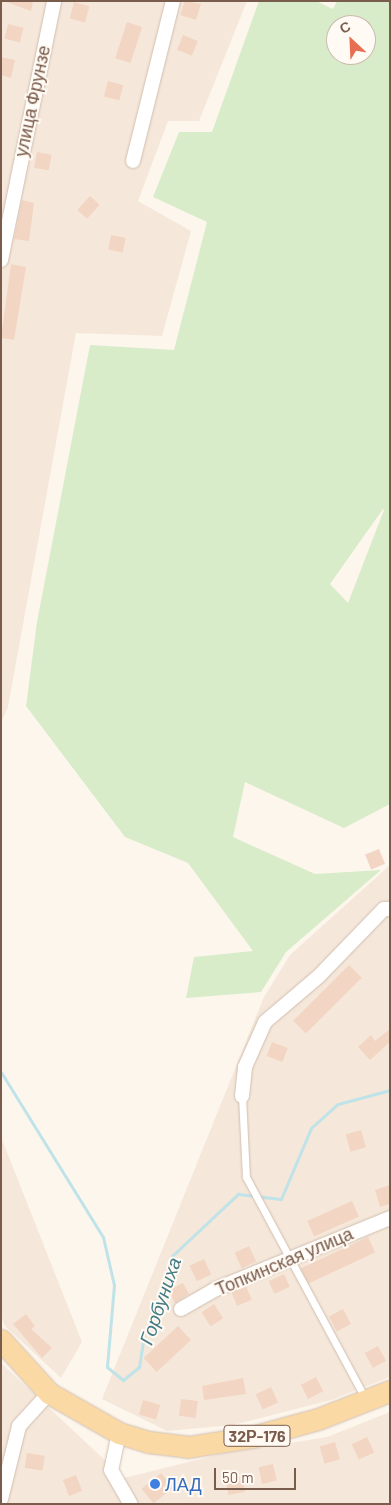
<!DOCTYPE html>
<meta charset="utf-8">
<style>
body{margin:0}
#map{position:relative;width:391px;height:1505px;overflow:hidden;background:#fdf6ec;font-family:Barlow,sans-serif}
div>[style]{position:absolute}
.residential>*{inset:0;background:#f5e8da}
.green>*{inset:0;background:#d8ecc9}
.stream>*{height:3px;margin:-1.5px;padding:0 1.5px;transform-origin:1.5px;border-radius:1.5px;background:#bfe3e8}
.building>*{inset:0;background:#f3d5c3;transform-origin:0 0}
.roads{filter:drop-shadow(0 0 1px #d1beb0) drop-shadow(0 0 1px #d1beb0)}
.service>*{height:7px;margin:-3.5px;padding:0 3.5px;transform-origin:3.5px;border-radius:3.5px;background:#fff}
.minor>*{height:14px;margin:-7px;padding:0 7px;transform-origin:7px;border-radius:7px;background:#fff}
.primary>*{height:21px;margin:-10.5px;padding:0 10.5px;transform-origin:10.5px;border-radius:10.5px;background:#fbd9a5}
.dots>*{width:14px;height:14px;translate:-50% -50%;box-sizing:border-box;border:2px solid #fffaf3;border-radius:50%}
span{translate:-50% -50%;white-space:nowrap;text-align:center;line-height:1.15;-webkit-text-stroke:4px #fffaf3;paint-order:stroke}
.shield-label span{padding:1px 4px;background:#fffaf3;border:1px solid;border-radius:4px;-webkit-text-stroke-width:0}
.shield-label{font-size:16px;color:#7a5c4d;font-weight:700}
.street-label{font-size:18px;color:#7a5c4d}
.shop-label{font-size:18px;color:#366cbe}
.left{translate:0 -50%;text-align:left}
.water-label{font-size:19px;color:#437c86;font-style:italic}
.frame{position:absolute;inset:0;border:2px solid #7a5c4d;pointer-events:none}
.north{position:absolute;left:326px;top:15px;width:50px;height:50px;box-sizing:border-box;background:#fffaf3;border:1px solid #cabbb1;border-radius:50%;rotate:335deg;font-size:14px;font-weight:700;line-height:20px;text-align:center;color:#7a5c4d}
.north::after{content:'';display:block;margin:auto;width:18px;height:22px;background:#e76f51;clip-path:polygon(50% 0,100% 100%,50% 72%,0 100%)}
.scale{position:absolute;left:214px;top:1468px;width:82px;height:22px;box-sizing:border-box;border:2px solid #7a5c4d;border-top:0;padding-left:6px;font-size:15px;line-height:18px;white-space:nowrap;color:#7a5c4d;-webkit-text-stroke:4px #fffaf3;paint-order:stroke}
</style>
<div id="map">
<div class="residential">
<div style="clip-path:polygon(1px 1px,247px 1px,199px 121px,168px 121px,138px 201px,191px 231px,162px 336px,76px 333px,8px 707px,1px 723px)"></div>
<div style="clip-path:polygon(390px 865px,390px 1377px,331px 1400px,233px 1425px,167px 1431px,102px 1399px,264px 997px,290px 955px)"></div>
<div style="clip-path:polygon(1px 1137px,82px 1342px,61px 1378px,5px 1326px,1px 1316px)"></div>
<div style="clip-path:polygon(1px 1363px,124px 1478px,221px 1454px,327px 1437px,390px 1412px,390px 1504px,1px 1504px)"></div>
</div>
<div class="green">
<div style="clip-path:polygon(evenodd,259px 1px,316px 1px,333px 9px,337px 1px,390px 1px,390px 804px,344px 828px,245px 782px,233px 837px,315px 874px,381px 870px,286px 952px,261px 992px,186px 998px,194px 957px,253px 951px,188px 863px,125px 837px,26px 706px,37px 622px,90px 345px,174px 350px,207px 222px,153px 197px,179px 132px,212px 132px,259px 1px,336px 25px,366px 25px,366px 55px,336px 55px,336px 25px,259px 1px,383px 509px,384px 510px,348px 603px,330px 584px,383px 509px)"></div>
</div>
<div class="stream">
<div style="left:1px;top:1072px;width:194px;rotate:58.3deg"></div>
<div style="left:103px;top:1237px;width:49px;rotate:77.1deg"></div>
<div style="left:114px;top:1285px;width:82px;rotate:94.9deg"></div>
<div style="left:107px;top:1367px;width:21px;rotate:39deg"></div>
<div style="left:123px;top:1380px;width:21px;rotate:-39deg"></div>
<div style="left:139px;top:1367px;width:36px;rotate:-81deg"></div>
<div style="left:145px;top:1331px;width:38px;rotate:-61deg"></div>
<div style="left:163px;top:1298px;width:43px;rotate:-77.9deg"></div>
<div style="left:172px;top:1256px;width:91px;rotate:-43.2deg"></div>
<div style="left:238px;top:1194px;width:43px;rotate:6.6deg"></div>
<div style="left:281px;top:1199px;width:77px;rotate:-67.1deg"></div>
<div style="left:311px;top:1128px;width:36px;rotate:-42deg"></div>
<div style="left:338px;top:1104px;width:54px;rotate:-15.1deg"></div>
</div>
<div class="building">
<div style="clip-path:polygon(4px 1px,33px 1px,31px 11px)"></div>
<div style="clip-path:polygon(185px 1px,201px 4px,196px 20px,180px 15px)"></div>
<div style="left:74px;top:2px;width:16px;height:17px;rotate:15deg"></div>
<div style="left:127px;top:22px;width:16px;height:38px;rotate:18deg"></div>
<div style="left:8px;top:24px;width:16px;height:15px;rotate:14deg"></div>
<div style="left:183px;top:35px;width:16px;height:16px;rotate:22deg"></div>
<div style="clip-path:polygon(1px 57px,15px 60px,11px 78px,1px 75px)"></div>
<div style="left:108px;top:81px;width:16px;height:16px;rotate:15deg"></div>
<div style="left:37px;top:152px;width:15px;height:16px;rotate:11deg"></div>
<div style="left:90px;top:196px;width:13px;height:19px;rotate:42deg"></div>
<div style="clip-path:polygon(22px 200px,34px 203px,29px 241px,14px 239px)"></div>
<div style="left:111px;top:235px;width:15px;height:15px;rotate:11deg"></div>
<div style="clip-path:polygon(11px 264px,26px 267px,14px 340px,1px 338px)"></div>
<div style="left:379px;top:849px;width:16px;height:15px;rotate:68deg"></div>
<div style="left:349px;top:965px;width:18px;height:79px;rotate:45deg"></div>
<div style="clip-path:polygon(390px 1029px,390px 1042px,370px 1060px,358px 1047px,371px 1035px,375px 1041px)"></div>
<div style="left:272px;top:1042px;width:17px;height:15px;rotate:21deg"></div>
<div style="left:361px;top:1130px;width:18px;height:16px;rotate:74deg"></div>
<div style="clip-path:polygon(390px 1185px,390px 1204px,380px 1207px,375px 1190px)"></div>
<div style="left:352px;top:1201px;width:17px;height:49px;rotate:66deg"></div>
<div style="left:368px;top:1237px;width:17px;height:74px;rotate:65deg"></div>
<div style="left:249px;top:1246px;width:17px;height:16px;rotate:65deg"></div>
<div style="left:204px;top:1259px;width:17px;height:16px;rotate:65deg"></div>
<div style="left:284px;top:1274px;width:14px;height:17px;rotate:65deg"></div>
<div style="clip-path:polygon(183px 1283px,189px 1294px,175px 1303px,168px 1290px)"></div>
<div style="left:246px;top:1286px;width:15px;height:16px;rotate:67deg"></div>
<div style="left:214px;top:1304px;width:17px;height:15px;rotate:57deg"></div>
<div style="left:343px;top:1309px;width:17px;height:16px;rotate:62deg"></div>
<div style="clip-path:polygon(26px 1314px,35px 1326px,31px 1329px,52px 1348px,42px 1358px,13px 1324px)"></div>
<div style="left:178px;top:1326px;width:19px;height:47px;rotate:47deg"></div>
<div style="left:378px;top:1346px;width:17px;height:15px;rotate:62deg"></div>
<div style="left:316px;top:1377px;width:16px;height:17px;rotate:63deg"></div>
<div style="clip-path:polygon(243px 1378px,246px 1394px,204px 1400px,202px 1386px)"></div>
<div style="left:271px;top:1387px;width:17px;height:17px;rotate:65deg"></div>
<div style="left:181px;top:1399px;width:17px;height:17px;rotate:7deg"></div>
<div style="left:143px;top:1400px;width:18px;height:15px;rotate:16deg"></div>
<div style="left:367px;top:1437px;width:17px;height:17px;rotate:65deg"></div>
<div style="left:335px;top:1442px;width:18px;height:16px;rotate:74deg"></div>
<div style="left:27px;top:1453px;width:18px;height:15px;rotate:9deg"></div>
<div style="left:273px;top:1464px;width:17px;height:15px;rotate:77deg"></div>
<div style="left:161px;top:1473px;width:19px;height:25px;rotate:51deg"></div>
<div style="left:76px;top:1475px;width:17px;height:14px;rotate:69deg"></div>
<div style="left:242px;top:1476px;width:16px;height:17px;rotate:79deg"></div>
</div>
<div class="roads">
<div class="service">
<div style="left:242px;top:1096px;width:81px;rotate:87.2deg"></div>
<div style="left:246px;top:1177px;width:251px;rotate:61.7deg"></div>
</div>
<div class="minor">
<div style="left:133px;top:161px;width:165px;rotate:-76deg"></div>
<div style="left:1px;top:260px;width:264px;rotate:-78.4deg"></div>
<div style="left:242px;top:1096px;width:29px;rotate:-84deg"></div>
<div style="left:245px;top:1067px;width:49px;rotate:-66deg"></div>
<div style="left:265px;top:1022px;width:71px;rotate:-40.4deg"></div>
<div style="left:319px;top:976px;width:93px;rotate:-45.9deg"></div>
<div style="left:384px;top:909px;width:6px"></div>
<div style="left:181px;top:1309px;width:40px;rotate:-29.7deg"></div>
<div style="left:216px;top:1289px;width:188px;rotate:-22.2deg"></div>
<div style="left:119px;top:1433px;width:38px;rotate:102deg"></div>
<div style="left:111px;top:1470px;width:39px;rotate:60deg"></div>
<div style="left:1px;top:1499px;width:75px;rotate:-76.1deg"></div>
<div style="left:19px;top:1426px;width:45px;rotate:-47.7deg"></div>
</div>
<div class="primary">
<div style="left:1px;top:1340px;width:72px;rotate:47.8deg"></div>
<div style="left:49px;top:1393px;width:81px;rotate:29.7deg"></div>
<div style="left:119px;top:1433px;width:31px;rotate:17deg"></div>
<div style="left:149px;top:1442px;width:39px;rotate:7deg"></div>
<div style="left:188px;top:1447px;width:65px;rotate:-8.9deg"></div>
<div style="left:252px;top:1437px;width:68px;rotate:-15.3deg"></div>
<div style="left:318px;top:1419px;width:77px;rotate:-21.3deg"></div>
</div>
</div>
<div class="dots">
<div style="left:155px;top:1484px;background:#3f7fe0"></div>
</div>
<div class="shield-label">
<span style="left:257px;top:1436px">32Р-176</span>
</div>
<div class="street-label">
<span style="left:32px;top:101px;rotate:-78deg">улица Фрунзе</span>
<span style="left:284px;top:1261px;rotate:-23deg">Топкинская улица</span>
</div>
<div class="shop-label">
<span class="left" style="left:165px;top:1484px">ЛАД</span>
</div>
<div class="water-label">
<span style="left:160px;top:1301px;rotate:-71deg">Горбуниха</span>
</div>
<div class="frame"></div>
<div class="north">С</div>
<div class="scale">50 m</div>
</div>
